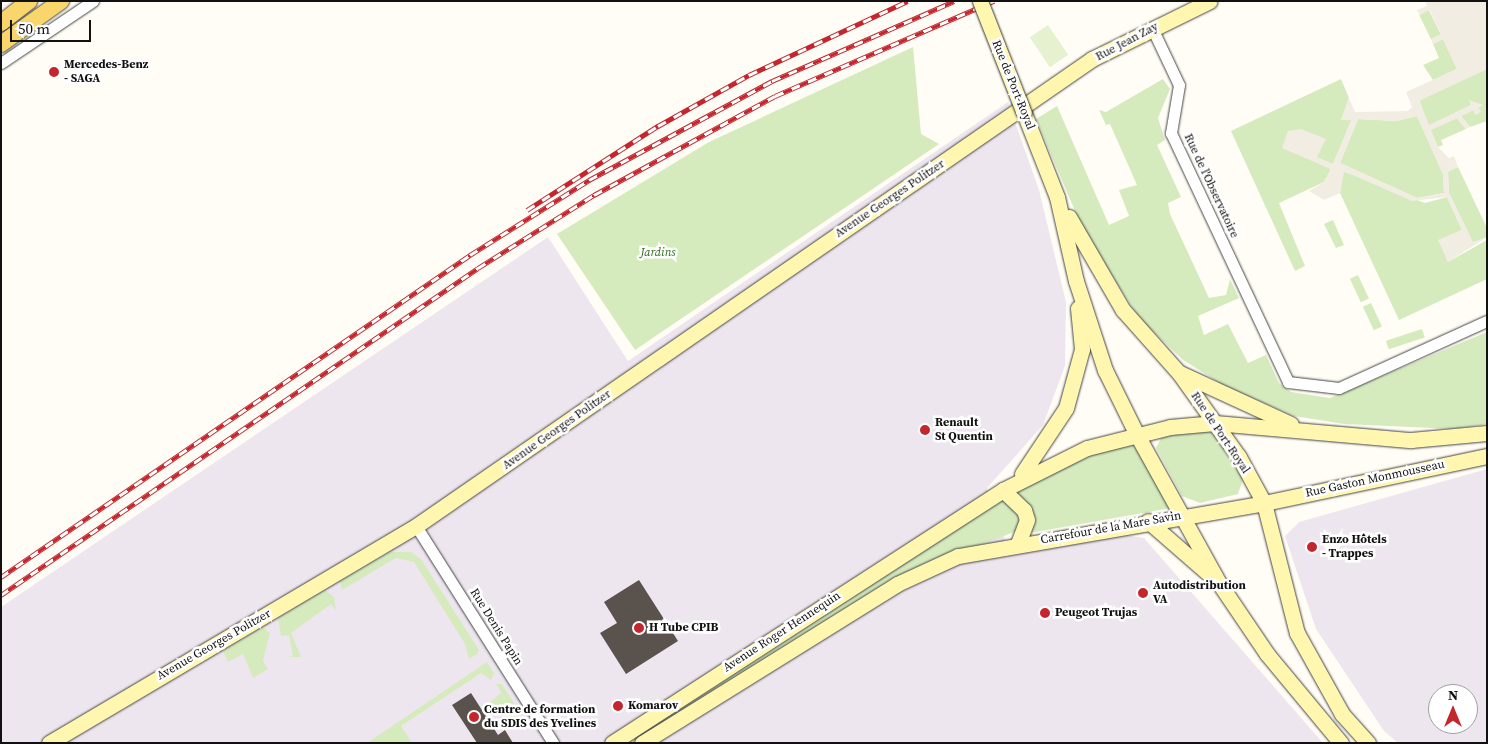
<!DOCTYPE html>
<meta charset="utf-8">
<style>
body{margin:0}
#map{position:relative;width:1488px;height:744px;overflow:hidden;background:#fffdf5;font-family:"Source Serif 4",serif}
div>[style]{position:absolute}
.industrial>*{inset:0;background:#eee6ef}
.green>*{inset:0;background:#d5ebbd;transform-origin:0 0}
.pitch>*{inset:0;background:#e6f2cf;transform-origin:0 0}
.plaza>*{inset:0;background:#f1ede2}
.building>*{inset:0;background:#5a524d}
.roads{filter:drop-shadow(0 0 1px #444) drop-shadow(0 0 1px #444)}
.street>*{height:11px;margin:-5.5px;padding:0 5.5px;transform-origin:5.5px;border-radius:5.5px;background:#fff}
.secondary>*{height:15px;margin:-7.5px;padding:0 7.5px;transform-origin:7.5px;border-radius:7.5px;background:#fff6b0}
.primary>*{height:16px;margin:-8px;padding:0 8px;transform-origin:8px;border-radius:8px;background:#f9d66b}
.rail>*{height:5px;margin-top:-2.5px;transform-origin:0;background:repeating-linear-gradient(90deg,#fff 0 9px,#c4262e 0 18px);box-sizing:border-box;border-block:1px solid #c4262e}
.bridges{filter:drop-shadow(0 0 1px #333) drop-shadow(0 0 1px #333)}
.secondary-bridge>*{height:15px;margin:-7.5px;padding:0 7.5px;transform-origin:7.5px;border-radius:7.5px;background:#fff6b0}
.dots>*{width:14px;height:14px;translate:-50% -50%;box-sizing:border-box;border:2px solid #fff;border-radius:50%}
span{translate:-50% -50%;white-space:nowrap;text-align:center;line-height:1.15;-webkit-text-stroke:5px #fff;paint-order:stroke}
.street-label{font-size:12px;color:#111}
.poi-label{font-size:12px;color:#111;font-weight:700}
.left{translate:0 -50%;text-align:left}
.park-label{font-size:12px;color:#2f6b1f;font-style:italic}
.frame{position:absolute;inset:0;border:2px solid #111;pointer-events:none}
.north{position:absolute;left:1428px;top:684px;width:50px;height:50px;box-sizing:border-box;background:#fff;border:1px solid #a0a0a0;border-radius:50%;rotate:0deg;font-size:14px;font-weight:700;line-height:20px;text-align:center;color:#111}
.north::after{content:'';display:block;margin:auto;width:18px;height:22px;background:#c4262e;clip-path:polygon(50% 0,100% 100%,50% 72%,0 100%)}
.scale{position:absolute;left:10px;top:20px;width:81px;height:22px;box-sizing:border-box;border:2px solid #111;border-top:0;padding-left:6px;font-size:15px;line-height:18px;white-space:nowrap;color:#111;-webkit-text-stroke:4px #fff;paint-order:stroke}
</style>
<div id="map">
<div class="industrial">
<div style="clip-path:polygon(1008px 102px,1039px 190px,1066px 302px,1065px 366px,1043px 425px,987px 488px,1009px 551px,1119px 534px,1144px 538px,1323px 743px,1px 743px,1px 607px,548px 237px,628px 361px)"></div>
<div style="clip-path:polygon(evenodd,1487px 469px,1487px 743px,1398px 743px,1384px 731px,1316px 629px,1285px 536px,1299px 522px,1487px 469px,1438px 694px,1468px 694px,1468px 724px,1438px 724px,1438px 694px)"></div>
</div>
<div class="green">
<div style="left:1429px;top:10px;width:28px;height:11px;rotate:64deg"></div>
<div style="clip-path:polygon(1443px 39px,1457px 69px,1433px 80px,1423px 65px,1439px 58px,1433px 44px)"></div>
<div style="clip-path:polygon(913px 47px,921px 134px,939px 144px,635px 350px,557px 234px,709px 142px)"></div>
<div style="clip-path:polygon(1487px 69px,1487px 121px,1470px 127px,1461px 116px,1483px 105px,1471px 105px,1429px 126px,1419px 100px)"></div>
<div style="clip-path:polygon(1163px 79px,1170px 89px,1158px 118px,1165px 140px,1157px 145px,1181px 197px,1168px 203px,1170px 214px,1209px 298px,1226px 295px,1230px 279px,1239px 298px,1198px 316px,1204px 335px,1228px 324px,1248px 363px,1266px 355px,1279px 383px,1291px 392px,1330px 398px,1487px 332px,1487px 424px,1455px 429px,1344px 424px,1294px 416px,1223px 385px,1183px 360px,1139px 318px,1084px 232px,1036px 119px,1057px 106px,1109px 225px,1129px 216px,1119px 190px,1137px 185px,1110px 124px,1106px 125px,1099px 110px,1106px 112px)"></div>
<div style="clip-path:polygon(1341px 79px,1349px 98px,1341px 120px,1352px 120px,1333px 164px,1282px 147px,1331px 169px,1324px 182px,1279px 203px,1305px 266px,1295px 271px,1231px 131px)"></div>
<div style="clip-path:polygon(1417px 116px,1443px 174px,1444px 193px,1417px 198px,1340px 163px,1358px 119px,1396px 121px)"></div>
<div style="clip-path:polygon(1457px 118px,1466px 129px,1441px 140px,1443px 145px,1438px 147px,1430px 130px)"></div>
<div style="clip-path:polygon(1458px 167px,1487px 228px,1487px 237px,1473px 243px,1449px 193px,1448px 171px)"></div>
<div style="clip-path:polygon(1343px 171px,1425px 203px,1447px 197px,1462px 230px,1439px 240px,1448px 262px,1487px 240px,1487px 279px,1399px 320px,1340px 193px)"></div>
<div style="clip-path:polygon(1333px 220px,1344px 245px,1336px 248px,1324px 224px)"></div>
<div style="left:1358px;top:275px;width:26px;height:9px;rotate:65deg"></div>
<div style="left:1371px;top:303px;width:26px;height:9px;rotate:65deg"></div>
<div style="left:1422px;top:329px;width:9px;height:38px;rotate:72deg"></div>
<div style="clip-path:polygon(1183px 432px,1211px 432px,1221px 439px,1243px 479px,1238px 494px,1200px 503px,1182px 496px,1156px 448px,1162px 436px)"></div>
<div style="clip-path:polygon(1134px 441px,1171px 508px,1030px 533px,1013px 491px,1058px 467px)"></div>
<div style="clip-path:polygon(997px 500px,1007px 500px,1021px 514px,1019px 530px,890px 580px,635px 743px,615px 743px)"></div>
<div style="clip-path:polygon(391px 552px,411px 552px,421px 559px,479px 650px,477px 654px,469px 659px,465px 644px,414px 562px,396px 558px,342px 590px,340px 581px)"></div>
<div style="clip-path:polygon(325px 590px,334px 597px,336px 611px,331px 604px,291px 633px,301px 657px,286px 657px,293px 656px,289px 635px,281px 636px,278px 618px)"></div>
<div style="clip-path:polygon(263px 627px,270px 633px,263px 661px,268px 669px,253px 678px,243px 654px,228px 662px,223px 651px)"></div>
<div style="clip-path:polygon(487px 662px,494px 673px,491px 680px,481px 673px,401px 726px,412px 743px,367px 743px)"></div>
<div style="clip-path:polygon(496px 684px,502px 684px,522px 716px,509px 718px,493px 710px,489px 703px,501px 693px,508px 703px)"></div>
</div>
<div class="pitch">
<div style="left:1048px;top:25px;width:36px;height:22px;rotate:56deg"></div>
</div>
<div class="plaza">
<div style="clip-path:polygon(evenodd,1425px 1px,1487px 1px,1487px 69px,1419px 101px,1429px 125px,1471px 105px,1469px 100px,1483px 105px,1478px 107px,1481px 112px,1475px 115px,1473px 110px,1461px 116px,1470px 127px,1466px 129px,1457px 118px,1431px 130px,1438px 147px,1449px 158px,1454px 156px,1458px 167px,1448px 172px,1449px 193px,1473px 242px,1487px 237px,1448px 262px,1438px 240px,1462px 230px,1447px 197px,1412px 201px,1344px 171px,1340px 193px,1324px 200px,1309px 191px,1324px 182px,1331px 169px,1282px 148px,1288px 131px,1301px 129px,1326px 139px,1317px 157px,1333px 164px,1351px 120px,1341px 120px,1349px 98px,1355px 112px,1408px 111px,1412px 107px,1406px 92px,1457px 69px,1443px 39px,1433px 44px,1431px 39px,1441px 34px,1430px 10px,1419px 14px,1417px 10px,1427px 6px,1425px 1px,1417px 116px,1443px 174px,1444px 193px,1417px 198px,1340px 163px,1358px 119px,1396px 121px,1417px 116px)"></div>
</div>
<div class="building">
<div style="clip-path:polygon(639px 580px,678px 641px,626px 674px,600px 633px,617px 623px,604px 602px)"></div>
<div style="clip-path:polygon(471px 693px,498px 735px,505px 730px,513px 743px,477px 743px,452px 705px)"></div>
</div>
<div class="roads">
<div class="street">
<div style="left:1152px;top:28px;width:63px;rotate:64.7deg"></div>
<div style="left:1179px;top:85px;width:49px;rotate:99.5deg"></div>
<div style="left:1171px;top:133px;width:275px;rotate:64.8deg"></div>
<div style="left:1288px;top:382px;width:51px;rotate:6.7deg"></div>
<div style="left:1339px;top:388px;width:162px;rotate:-24.4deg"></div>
<div style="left:1px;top:63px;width:111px;rotate:-34deg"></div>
<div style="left:416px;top:526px;width:257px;rotate:57.7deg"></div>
</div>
<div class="secondary">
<div style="left:1024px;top:113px;width:90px;rotate:68.6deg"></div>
<div style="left:1057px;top:197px;width:86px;rotate:77.3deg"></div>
<div style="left:1076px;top:281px;width:94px;rotate:72deg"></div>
<div style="left:1105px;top:370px;width:72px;rotate:63.8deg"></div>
<div style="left:1137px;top:435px;width:169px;rotate:61deg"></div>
<div style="left:1219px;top:583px;width:86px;rotate:55.9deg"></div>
<div style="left:1267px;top:654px;width:116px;rotate:50.3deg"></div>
<div style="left:1069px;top:217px;width:108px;rotate:59.9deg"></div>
<div style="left:1123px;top:310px;width:84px;rotate:48.4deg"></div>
<div style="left:1179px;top:373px;width:103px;rotate:54.5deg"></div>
<div style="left:1239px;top:457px;width:52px;rotate:61.5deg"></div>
<div style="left:1264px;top:503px;width:134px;rotate:75.8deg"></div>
<div style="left:1297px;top:633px;width:93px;rotate:60.9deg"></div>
<div style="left:1342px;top:714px;width:39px;rotate:48deg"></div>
<div style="left:1180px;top:373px;width:122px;rotate:24.7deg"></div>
<div style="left:1022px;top:474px;width:79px;rotate:-56.3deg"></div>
<div style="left:1066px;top:408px;width:61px;rotate:-74.8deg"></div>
<div style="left:1082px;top:349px;width:41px;rotate:-95.6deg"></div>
<div style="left:1003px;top:490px;width:29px;rotate:44deg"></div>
<div style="left:1024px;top:510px;width:10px;rotate:73deg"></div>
<div style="left:1027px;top:520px;width:26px;rotate:111deg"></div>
<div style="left:1148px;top:521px;width:84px;rotate:41.1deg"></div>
<div style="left:49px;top:743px;width:426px;rotate:-30.6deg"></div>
<div style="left:416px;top:526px;width:822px;rotate:-34.64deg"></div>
<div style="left:1092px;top:59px;width:131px;rotate:-26.2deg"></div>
<div style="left:612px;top:743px;width:466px;rotate:-32.9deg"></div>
<div style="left:1003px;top:490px;width:94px;rotate:-26.6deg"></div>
<div style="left:1087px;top:448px;width:86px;rotate:-14.2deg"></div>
<div style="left:1170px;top:427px;width:45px;rotate:-5.1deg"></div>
<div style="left:1215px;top:423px;width:197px;rotate:5deg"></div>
<div style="left:1411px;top:440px;width:76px;rotate:-5.3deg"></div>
<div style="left:642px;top:743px;width:301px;rotate:-31.9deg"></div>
<div style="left:897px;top:584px;width:67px;rotate:-24.7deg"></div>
<div style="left:958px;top:556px;width:311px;rotate:-9.8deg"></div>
<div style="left:1264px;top:503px;width:228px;rotate:-11.9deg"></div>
</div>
<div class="primary">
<div style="left:1px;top:23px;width:36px;rotate:-38deg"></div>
<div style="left:1px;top:44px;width:74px;rotate:-35.6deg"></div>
</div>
</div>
<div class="rail">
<div style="left:527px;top:210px;width:156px;rotate:-32.7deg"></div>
<div style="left:658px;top:126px;width:104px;rotate:-29.3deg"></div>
<div style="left:749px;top:75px;width:175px;rotate:-25deg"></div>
<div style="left:1px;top:577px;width:569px;rotate:-34.47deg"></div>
<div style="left:470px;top:255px;width:141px;rotate:-32.2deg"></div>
<div style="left:589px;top:180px;width:208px;rotate:-28.4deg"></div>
<div style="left:772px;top:81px;width:199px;rotate:-23.7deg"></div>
<div style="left:1px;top:595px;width:578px;rotate:-34.43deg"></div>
<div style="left:478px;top:268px;width:137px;rotate:-32.2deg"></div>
<div style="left:594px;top:195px;width:206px;rotate:-28.7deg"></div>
<div style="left:775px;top:96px;width:239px;rotate:-23.5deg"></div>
</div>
<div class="bridges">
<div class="secondary-bridge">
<div style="left:980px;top:1px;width:120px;rotate:68.6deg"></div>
</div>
</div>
<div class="dots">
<div style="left:54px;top:72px;background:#c4262e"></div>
<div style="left:925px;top:430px;background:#c4262e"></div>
<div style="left:1312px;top:547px;background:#c4262e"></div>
<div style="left:1143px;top:593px;background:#c4262e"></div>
<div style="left:1045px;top:613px;background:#c4262e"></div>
<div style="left:639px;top:628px;background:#c4262e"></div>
<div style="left:618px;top:706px;background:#c4262e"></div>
<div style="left:474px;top:717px;background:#c4262e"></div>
</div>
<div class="street-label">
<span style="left:1127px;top:42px;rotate:-28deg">Rue Jean Zay</span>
<span style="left:1013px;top:85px;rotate:68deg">Rue de Port-Royal</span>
<span style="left:1211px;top:186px;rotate:65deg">Rue de l'Observatoire</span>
<span style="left:890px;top:199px;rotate:-34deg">Avenue Georges Politzer</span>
<span style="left:557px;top:430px;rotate:-35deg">Avenue Georges Politzer</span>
<span style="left:1220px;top:433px;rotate:56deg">Rue de Port-Royal</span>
<span style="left:1375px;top:479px;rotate:-12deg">Rue Gaston Monmousseau</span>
<span style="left:1111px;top:528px;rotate:-10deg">Carrefour de la Mare Savin</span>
<span style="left:496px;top:627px;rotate:58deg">Rue Denis Papin</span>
<span style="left:782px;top:632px;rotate:-33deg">Avenue Roger Hennequin</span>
<span style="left:214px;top:645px;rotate:-30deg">Avenue Georges Politzer</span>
</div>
<div class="poi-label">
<span class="left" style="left:64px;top:72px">Mercedes-Benz<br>- SAGA</span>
<span class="left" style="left:935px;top:430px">Renault<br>St Quentin</span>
<span class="left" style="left:1322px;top:547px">Enzo Hôtels<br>- Trappes</span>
<span class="left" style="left:1153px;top:593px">Autodistribution<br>VA</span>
<span class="left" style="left:1055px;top:613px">Peugeot Trujas</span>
<span class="left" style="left:649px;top:628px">H Tube CPIB</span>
<span class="left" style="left:628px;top:706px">Komarov</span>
<span class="left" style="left:484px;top:717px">Centre de formation<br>du SDIS des Yvelines</span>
</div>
<div class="park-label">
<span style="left:658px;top:253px">Jardins</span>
</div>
<div class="frame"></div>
<div class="north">N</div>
<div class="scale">50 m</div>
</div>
